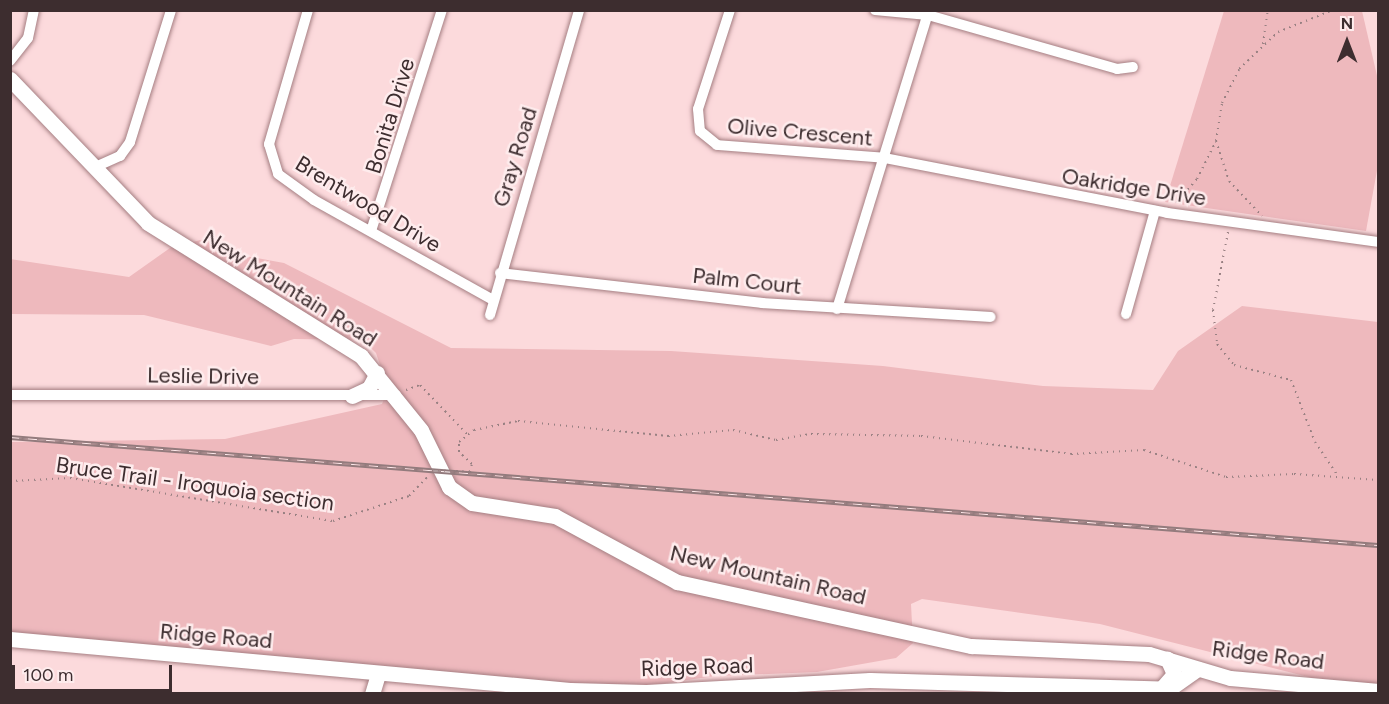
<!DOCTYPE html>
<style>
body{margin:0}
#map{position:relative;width:1389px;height:704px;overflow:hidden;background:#fcdadc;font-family:Figtree,sans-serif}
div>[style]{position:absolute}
.green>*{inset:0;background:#eeb9bd}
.path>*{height:2px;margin-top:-1px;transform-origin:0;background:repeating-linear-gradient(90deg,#988082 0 1.5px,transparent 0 6px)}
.roads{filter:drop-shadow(0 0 2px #a57e82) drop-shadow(0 0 2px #a57e82)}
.street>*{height:10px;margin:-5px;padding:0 5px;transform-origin:5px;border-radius:5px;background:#fff}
.secondary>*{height:15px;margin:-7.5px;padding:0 7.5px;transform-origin:7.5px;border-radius:7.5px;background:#fff}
.rail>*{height:5px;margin-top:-2.5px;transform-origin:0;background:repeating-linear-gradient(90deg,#feeced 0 9px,#937b7d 0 18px);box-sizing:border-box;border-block:2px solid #937b7d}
.path-bridge>*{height:2px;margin-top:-1px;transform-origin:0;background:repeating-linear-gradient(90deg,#988082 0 1.5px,transparent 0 6px)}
span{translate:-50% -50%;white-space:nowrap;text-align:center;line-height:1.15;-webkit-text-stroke:5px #feeced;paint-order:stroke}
.street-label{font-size:22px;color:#3d2d2f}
.frame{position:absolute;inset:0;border:12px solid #3d2d2f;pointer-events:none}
.north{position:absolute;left:1317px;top:12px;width:60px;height:60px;-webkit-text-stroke:4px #feeced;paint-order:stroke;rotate:0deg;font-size:16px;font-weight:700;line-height:24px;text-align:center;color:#3d2d2f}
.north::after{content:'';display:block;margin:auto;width:21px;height:27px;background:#3d2d2f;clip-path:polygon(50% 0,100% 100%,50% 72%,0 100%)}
.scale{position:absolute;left:12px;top:665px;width:160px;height:27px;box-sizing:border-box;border:3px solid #3d2d2f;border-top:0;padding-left:8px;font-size:18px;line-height:21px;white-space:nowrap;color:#3d2d2f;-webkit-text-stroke:4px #feeced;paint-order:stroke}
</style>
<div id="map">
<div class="green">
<div style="clip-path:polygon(1224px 11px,1362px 11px,1378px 80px,1378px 165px,1366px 231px,1165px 202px)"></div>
<div style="clip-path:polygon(208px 238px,245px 256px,284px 263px,451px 348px,671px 351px,883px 366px,1043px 386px,1153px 390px,1178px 351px,1242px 306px,1378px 322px,1378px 687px,1332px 683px,1100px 624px,922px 599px,911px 604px,913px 643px,896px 658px,817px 672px,715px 676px,604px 692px,11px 637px,11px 442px,225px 439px,382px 404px,388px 389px,376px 353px,363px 340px,294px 339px,271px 346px,144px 315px,11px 314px,10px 259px,129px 277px,170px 248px)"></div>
</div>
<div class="path">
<div style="left:1263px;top:44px;width:34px;rotate:-82deg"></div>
<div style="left:1216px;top:141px;width:42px;rotate:72deg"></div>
<div style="left:1229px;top:181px;width:48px;rotate:46.7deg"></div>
<div style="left:1176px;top:203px;width:32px;rotate:-49deg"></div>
<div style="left:1197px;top:179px;width:42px;rotate:-63.4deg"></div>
<div style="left:1216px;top:141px;width:38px;rotate:-81deg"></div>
<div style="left:1222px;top:103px;width:38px;rotate:-63deg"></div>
<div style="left:1239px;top:69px;width:54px;rotate:-43.5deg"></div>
<div style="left:1278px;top:32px;width:59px;rotate:-21.8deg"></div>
<div style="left:1228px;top:232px;width:79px;rotate:100.9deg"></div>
<div style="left:1213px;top:310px;width:34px;rotate:83deg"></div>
<div style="left:1217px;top:344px;width:27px;rotate:51deg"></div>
<div style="left:1234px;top:365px;width:59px;rotate:14.7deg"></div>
<div style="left:1291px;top:380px;width:66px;rotate:68.8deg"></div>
<div style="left:1315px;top:442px;width:41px;rotate:55.9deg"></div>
<div style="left:406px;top:390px;width:15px;rotate:-20deg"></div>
<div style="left:420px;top:385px;width:68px;rotate:46.2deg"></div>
<div style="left:456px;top:471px;width:14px;rotate:4deg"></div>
<div style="left:470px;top:472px;width:8px;rotate:-76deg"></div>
<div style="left:472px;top:464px;width:18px;rotate:-137deg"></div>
<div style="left:459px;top:452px;width:10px;rotate:-90deg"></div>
<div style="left:459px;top:442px;width:19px;rotate:-39deg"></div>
<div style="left:474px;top:430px;width:45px;rotate:-11.6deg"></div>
<div style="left:518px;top:421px;width:151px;rotate:5.7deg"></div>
<div style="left:668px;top:436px;width:65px;rotate:-5.3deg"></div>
<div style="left:733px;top:430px;width:44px;rotate:13.1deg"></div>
<div style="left:776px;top:440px;width:36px;rotate:-10deg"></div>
<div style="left:811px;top:434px;width:110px;rotate:1deg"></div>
<div style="left:921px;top:436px;width:151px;rotate:6.8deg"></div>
<div style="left:1071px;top:454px;width:73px;rotate:-3.1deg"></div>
<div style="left:1144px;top:450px;width:86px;rotate:18.2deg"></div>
<div style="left:1226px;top:477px;width:68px;rotate:-2.5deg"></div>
<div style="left:1294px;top:474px;width:84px;rotate:4.1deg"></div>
<div style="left:10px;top:481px;width:60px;rotate:-2.9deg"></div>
<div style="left:70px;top:478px;width:266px;rotate:9.3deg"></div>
<div style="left:333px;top:521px;width:80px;rotate:-18.2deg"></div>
<div style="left:409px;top:496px;width:29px;rotate:-46deg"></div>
</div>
<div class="roads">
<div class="street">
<div style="left:308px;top:10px;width:140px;rotate:106.2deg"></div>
<div style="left:269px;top:144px;width:31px;rotate:73deg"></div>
<div style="left:278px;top:174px;width:44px;rotate:35.8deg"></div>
<div style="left:314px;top:200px;width:205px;rotate:29.2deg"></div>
<div style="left:730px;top:10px;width:104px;rotate:107.9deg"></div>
<div style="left:698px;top:109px;width:22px;rotate:85deg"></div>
<div style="left:700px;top:131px;width:22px;rotate:39deg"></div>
<div style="left:717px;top:145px;width:169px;rotate:4.4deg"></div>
<div style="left:885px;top:158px;width:287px;rotate:11deg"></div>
<div style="left:1167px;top:213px;width:213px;rotate:7.8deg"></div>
<div style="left:875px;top:10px;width:53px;rotate:5.4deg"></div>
<div style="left:928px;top:15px;width:197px;rotate:15.9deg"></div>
<div style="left:1117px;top:69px;width:16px;rotate:-7deg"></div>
<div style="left:10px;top:61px;width:29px;rotate:-52deg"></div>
<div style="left:28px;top:38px;width:29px;rotate:-78deg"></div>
<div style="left:93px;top:168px;width:30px;rotate:-24deg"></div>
<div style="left:120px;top:156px;width:17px;rotate:-54deg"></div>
<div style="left:130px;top:142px;width:138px;rotate:-72.7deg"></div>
<div style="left:371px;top:231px;width:232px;rotate:-72.2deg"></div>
<div style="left:500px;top:273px;width:264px;rotate:6.5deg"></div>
<div style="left:762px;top:303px;width:229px;rotate:3.5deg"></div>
<div style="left:837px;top:309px;width:313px;rotate:-72.9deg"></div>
<div style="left:1126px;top:314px;width:107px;rotate:-74.3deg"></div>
<div style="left:490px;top:315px;width:318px;rotate:-73.7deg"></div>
<div style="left:10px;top:395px;width:386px"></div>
</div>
<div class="secondary">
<div style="left:10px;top:79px;width:199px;rotate:46.2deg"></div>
<div style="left:148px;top:223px;width:251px;rotate:32deg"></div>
<div style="left:361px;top:356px;width:95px;rotate:51deg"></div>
<div style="left:421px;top:430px;width:64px;rotate:63.8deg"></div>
<div style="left:449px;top:487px;width:28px;rotate:35deg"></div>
<div style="left:472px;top:503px;width:84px;rotate:8.9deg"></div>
<div style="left:555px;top:516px;width:139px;rotate:28.4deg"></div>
<div style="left:677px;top:582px;width:301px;rotate:12.3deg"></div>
<div style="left:971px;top:646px;width:178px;rotate:2.6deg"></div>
<div style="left:1149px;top:654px;width:84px;rotate:16.5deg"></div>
<div style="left:1230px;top:678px;width:149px;rotate:5deg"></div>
<div style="left:352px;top:396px;width:19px;rotate:-25deg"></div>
<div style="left:369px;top:388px;width:17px;rotate:-62deg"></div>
<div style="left:10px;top:639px;width:562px;rotate:5.2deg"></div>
<div style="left:570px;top:690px;width:76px;rotate:1.5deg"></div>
<div style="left:646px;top:692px;width:224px;rotate:-3.1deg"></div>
<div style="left:870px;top:680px;width:299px;rotate:1.7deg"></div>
<div style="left:1169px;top:689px;width:35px;rotate:-35deg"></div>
<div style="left:1161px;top:689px;width:20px;rotate:-49deg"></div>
<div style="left:1174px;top:674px;width:17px;rotate:-114deg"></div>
<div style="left:372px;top:694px;width:21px;rotate:-73deg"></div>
</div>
</div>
<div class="rail">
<div style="left:10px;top:437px;width:1372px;rotate:4.51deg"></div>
</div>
<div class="path-bridge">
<div style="left:432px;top:470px;width:18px;rotate:3deg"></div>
</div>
<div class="street-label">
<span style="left:390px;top:116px;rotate:-73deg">Bonita Drive</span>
<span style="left:800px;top:132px;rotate:5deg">Olive Crescent</span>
<span style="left:515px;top:157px;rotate:-73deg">Gray Road</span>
<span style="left:1134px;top:187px;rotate:9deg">Oakridge Drive</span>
<span style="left:368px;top:204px;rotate:31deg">Brentwood Drive</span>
<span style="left:747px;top:281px;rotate:6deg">Palm Court</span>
<span style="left:290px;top:288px;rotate:32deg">New Mountain Road</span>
<span style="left:203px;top:376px;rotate:1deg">Leslie Drive</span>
<span style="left:195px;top:484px;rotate:8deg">Bruce Trail - Iroquoia section</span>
<span style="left:768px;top:575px;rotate:13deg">New Mountain Road</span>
<span style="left:216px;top:636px;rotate:5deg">Ridge Road</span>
<span style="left:1268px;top:655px;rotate:7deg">Ridge Road</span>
<span style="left:697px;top:667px;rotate:-2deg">Ridge Road</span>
</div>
<div class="frame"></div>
<div class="north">N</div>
<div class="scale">100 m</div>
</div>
